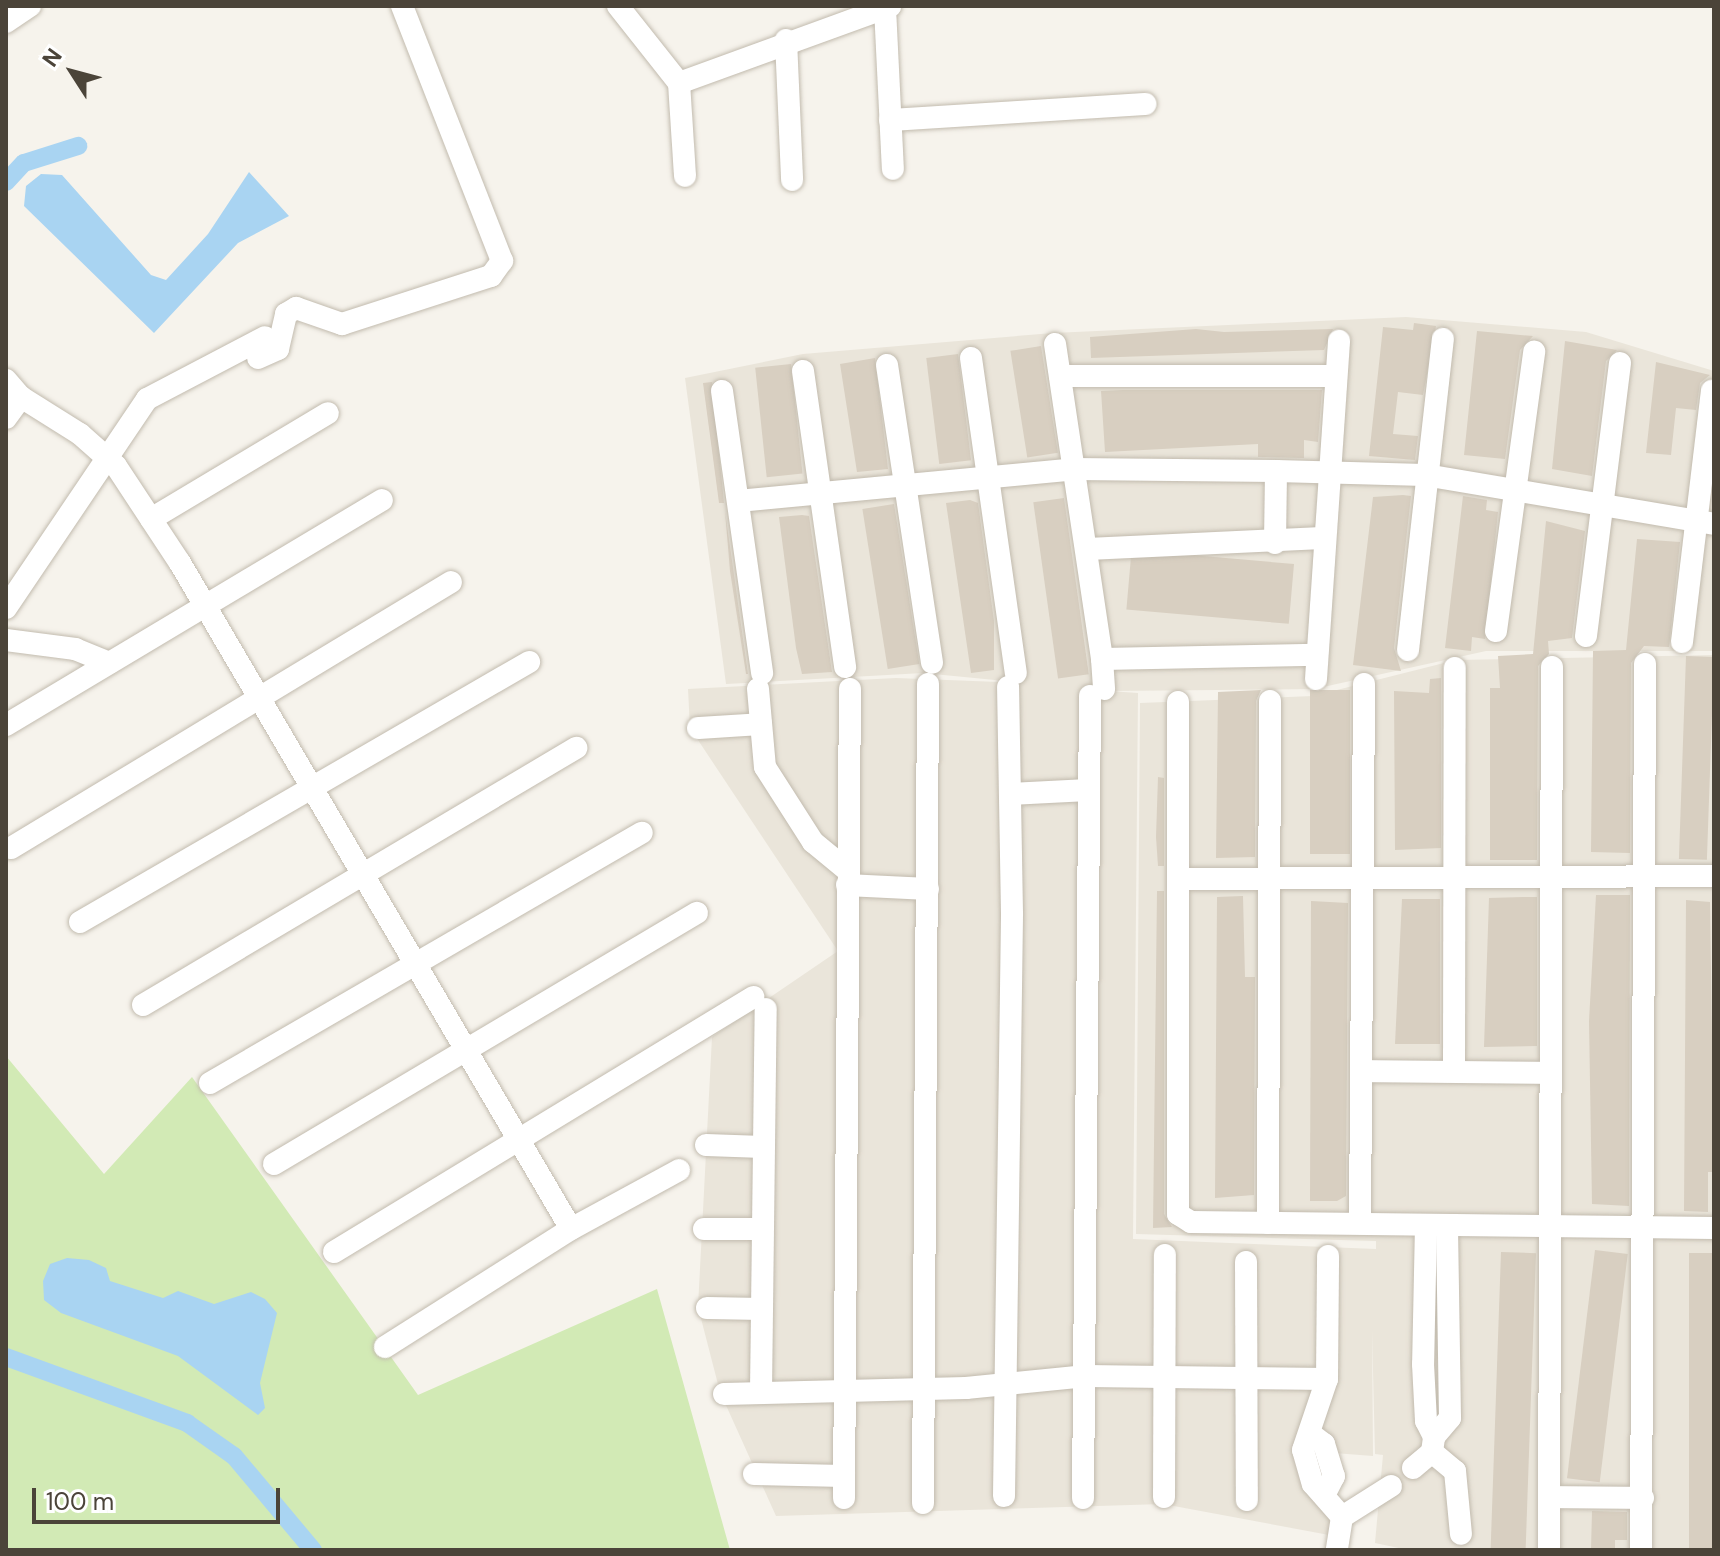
<!DOCTYPE html>
<style>
body{margin:0}
#map{position:relative;width:1720px;height:1556px;overflow:hidden;background:#f6f3ec;font-family:"DM Sans",sans-serif}
div>[style]{position:absolute}
.residential>*{inset:0;background:#eae5da}
.green>*{inset:0;background:#d2eab5}
.water>*{inset:0;background:#a9d4f2}
.canal>*{height:18px;margin:-9px;padding:0 9px;transform-origin:9px;border-radius:9px;background:#a9d4f2}
.building>*{inset:0;background:#d8cfc1;transform-origin:0 0}
.roads{filter:drop-shadow(0 0 2px #c2bbae) drop-shadow(0 0 2px #c2bbae)}
.minor>*{height:22px;margin:-11px;padding:0 11px;transform-origin:11px;border-radius:11px;background:#fff}
span{translate:-50% -50%;white-space:nowrap;text-align:center;line-height:1.15;-webkit-text-stroke:8px #fff;paint-order:stroke}
.frame{position:absolute;inset:0;border:8px solid #4b4439;pointer-events:none}
.north{position:absolute;left:32px;top:32px;width:80px;height:80px;-webkit-text-stroke:6px #fff;paint-order:stroke;rotate:306deg;font-size:22px;font-weight:700;line-height:32px;text-align:center;color:#4b4439}
.north::after{content:'';display:block;margin:auto;width:28px;height:36px;background:#4b4439;clip-path:polygon(50% 0,100% 100%,50% 72%,0 100%)}
.scale{position:absolute;left:32px;top:1488px;width:248px;height:36px;box-sizing:border-box;border:4px solid #4b4439;border-top:0;padding-left:10px;font-size:24px;line-height:28px;white-space:nowrap;color:#4b4439;-webkit-text-stroke:6px #fff;paint-order:stroke}
</style>
<div id="map">
<div class="residential">
<div style="clip-path:polygon(1406px 317px,1586px 332px,1714px 371px,1714px 651px,1486px 651px,1314px 689px,1109px 691px,1138px 693px,1133px 1239px,1376px 1249px,1376px 1241px,1136px 1234px,1140px 703px,1313px 696px,1456px 660px,1714px 655px,1714px 1550px,1408px 1550px,1375px 1543px,1383px 1455px,1375px 1454px,1372px 1330px,1373px 1456px,1334px 1453px,1329px 1535px,1163px 1504px,776px 1516px,720px 1392px,698px 1307px,712px 1037px,838px 951px,690px 728px,688px 689px,896px 678px,1025px 683px,923px 673px,726px 684px,685px 378px,803px 354px,1053px 333px)"></div>
</div>
<div class="green">
<div style="clip-path:polygon(6px 1056px,104px 1174px,192px 1077px,418px 1395px,657px 1289px,730px 1550px,6px 1550px)"></div>
</div>
<div class="water">
<div style="clip-path:polygon(249px 172px,289px 216px,238px 243px,154px 333px,24px 206px,26px 186px,41px 174px,62px 175px,151px 275px,166px 280px,208px 234px)"></div>
<div style="clip-path:polygon(67px 1258px,89px 1260px,106px 1268px,110px 1281px,163px 1298px,178px 1291px,214px 1304px,251px 1292px,265px 1299px,277px 1313px,260px 1383px,265px 1408px,258px 1415px,178px 1356px,61px 1313px,44px 1300px,43px 1281px,50px 1264px)"></div>
</div>
<div class="canal">
<div style="left:6px;top:182px;width:26px;rotate:-47deg"></div>
<div style="left:24px;top:163px;width:57px;rotate:-17.5deg"></div>
<div style="left:6px;top:1357px;width:193px;rotate:20deg"></div>
<div style="left:187px;top:1423px;width:57px;rotate:35.1deg"></div>
<div style="left:234px;top:1456px;width:123px;rotate:50deg"></div>
</div>
<div class="building">
<div style="clip-path:polygon(1414px 323px,1436px 326px,1423px 395px,1398px 392px,1393px 434px,1418px 436px,1415px 460px,1369px 456px,1383px 327px,1413px 330px)"></div>
<div style="clip-path:polygon(1196px 329px,1224px 332px,1333px 329px,1324px 350px,1091px 358px,1090px 337px)"></div>
<div style="clip-path:polygon(1477px 331px,1533px 336px,1520px 350px,1505px 459px,1464px 455px)"></div>
<div style="clip-path:polygon(1565px 341px,1617px 350px,1606px 361px,1592px 476px,1552px 469px)"></div>
<div style="left:1041px;top:346px;width:108px;height:31px;rotate:81deg"></div>
<div style="left:958px;top:354px;width:107px;height:32px;rotate:83deg"></div>
<div style="clip-path:polygon(875px 358px,888px 469px,857px 472px,840px 364px)"></div>
<div style="clip-path:polygon(1656px 362px,1710px 375px,1700px 383px,1696px 410px,1676px 408px,1671px 455px,1646px 453px)"></div>
<div style="left:791px;top:364px;width:110px;height:36px;rotate:84deg"></div>
<div style="clip-path:polygon(712px 382px,724px 503px,719px 503px,703px 383px)"></div>
<div style="clip-path:polygon(1123px 390px,1322px 390px,1318px 442px,1304px 440px,1304px 458px,1258px 457px,1258px 444px,1105px 452px,1101px 391px)"></div>
<div style="clip-path:polygon(1403px 495px,1411px 496px,1394px 648px,1401px 671px,1353px 665px,1373px 497px)"></div>
<div style="clip-path:polygon(1463px 496px,1487px 500px,1486px 510px,1498px 512px,1485px 639px,1472px 637px,1471px 651px,1445px 648px)"></div>
<div style="left:1064px;top:498px;width:178px;height:31px;rotate:82deg"></div>
<div style="clip-path:polygon(970px 500px,978px 503px,994px 621px,994px 670px,971px 673px,946px 503px)"></div>
<div style="left:894px;top:504px;width:162px;height:32px;rotate:81deg"></div>
<div style="clip-path:polygon(725px 511px,748px 674px,746px 674px,730px 571px)"></div>
<div style="clip-path:polygon(802px 515px,809px 516px,832px 672px,802px 674px,796px 648px,779px 517px)"></div>
<div style="clip-path:polygon(1546px 521px,1585px 531px,1572px 638px,1548px 641px,1549px 654px,1538px 666px,1537px 860px,1490px 860px,1490px 688px,1500px 688px,1498px 656px,1533px 654px)"></div>
<div style="clip-path:polygon(1637px 539px,1680px 542px,1669px 647px,1644px 646px,1631px 663px,1630px 853px,1591px 852px,1593px 651px,1626px 650px)"></div>
<div style="left:1294px;top:564px;width:60px;height:163px;rotate:95deg"></div>
<div style="left:1686px;top:656px;width:28px;height:203px;rotate:2deg"></div>
<div style="clip-path:polygon(1441px 678px,1441px 848px,1395px 850px,1394px 691px,1429px 693px,1430px 679px)"></div>
<div style="clip-path:polygon(1261px 690px,1256px 701px,1255px 857px,1216px 858px,1218px 692px)"></div>
<div style="left:1350px;top:690px;width:164px;height:40px;rotate:90deg"></div>
<div style="clip-path:polygon(1158px 777px,1164px 778px,1164px 866px,1158px 866px,1156px 837px)"></div>
<div style="clip-path:polygon(1157px 891px,1164px 891px,1164px 1214px,1172px 1227px,1153px 1228px)"></div>
<div style="clip-path:polygon(1596px 895px,1630px 895px,1629px 1206px,1592px 1204px,1589px 1021px)"></div>
<div style="clip-path:polygon(1243px 896px,1245px 977px,1255px 977px,1254px 1195px,1215px 1198px,1217px 897px)"></div>
<div style="clip-path:polygon(1523px 897px,1537px 897px,1537px 1046px,1484px 1047px,1489px 898px)"></div>
<div style="clip-path:polygon(1402px 899px,1440px 899px,1440px 1044px,1395px 1044px)"></div>
<div style="clip-path:polygon(1686px 900px,1710px 902px,1714px 1172px,1708px 1172px,1708px 1212px,1684px 1211px)"></div>
<div style="clip-path:polygon(1311px 901px,1348px 903px,1346px 1196px,1337px 1201px,1310px 1201px)"></div>
<div style="left:1595px;top:1250px;width:33px;height:230px;rotate:7deg"></div>
<div style="left:1501px;top:1252px;width:35px;height:298px;rotate:2deg"></div>
<div style="left:1689px;top:1253px;width:24px;height:297px"></div>
<div style="clip-path:polygon(1592px 1511px,1627px 1512px,1627px 1540px,1615px 1540px,1615px 1550px,1591px 1550px)"></div>
</div>
<div class="roads">
<div class="minor">
<div style="left:618px;top:6px;width:98px;rotate:51.6deg"></div>
<div style="left:679px;top:83px;width:225px;rotate:-20deg"></div>
<div style="left:885px;top:8px;width:161px;rotate:87.2deg"></div>
<div style="left:6px;top:22px;width:29px;rotate:-34deg"></div>
<div style="left:786px;top:40px;width:140px;rotate:87.5deg"></div>
<div style="left:679px;top:83px;width:93px;rotate:86.3deg"></div>
<div style="left:890px;top:120px;width:256px;rotate:-3.6deg"></div>
<div style="left:1055px;top:344px;width:318px;rotate:81.5deg"></div>
<div style="left:1102px;top:659px;width:215px;rotate:-1.1deg"></div>
<div style="left:258px;top:358px;width:22px;rotate:-24deg"></div>
<div style="left:278px;top:349px;width:36px;rotate:-77deg"></div>
<div style="left:286px;top:314px;width:12px;rotate:-31deg"></div>
<div style="left:296px;top:308px;width:49px;rotate:19.2deg"></div>
<div style="left:342px;top:324px;width:157px;rotate:-17.9deg"></div>
<div style="left:491px;top:276px;width:19px;rotate:-54deg"></div>
<div style="left:502px;top:261px;width:274px;rotate:-111.4deg"></div>
<div style="left:971px;top:358px;width:318px;rotate:81.9deg"></div>
<div style="left:887px;top:365px;width:301px;rotate:81.4deg"></div>
<div style="left:803px;top:371px;width:299px;rotate:81.9deg"></div>
<div style="left:1060px;top:376px;width:276px"></div>
<div style="left:6px;top:380px;width:23px;rotate:49deg"></div>
<div style="left:722px;top:391px;width:285px;rotate:81.9deg"></div>
<div style="left:6px;top:418px;width:26px;rotate:-54deg"></div>
<div style="left:21px;top:397px;width:70px;rotate:32.1deg"></div>
<div style="left:80px;top:434px;width:48px;rotate:41.6deg"></div>
<div style="left:116px;top:466px;width:116px;rotate:56.6deg"></div>
<div style="left:180px;top:563px;width:772px;rotate:59.58deg"></div>
<div style="left:738px;top:501px;width:338px;rotate:-5.4deg"></div>
<div style="left:1074px;top:469px;width:202px;rotate:0.6deg"></div>
<div style="left:1276px;top:471px;width:149px;rotate:1.5deg"></div>
<div style="left:1425px;top:475px;width:293px;rotate:9.6deg"></div>
<div style="left:151px;top:519px;width:206px;rotate:-30.9deg"></div>
<div style="left:1275px;top:543px;width:72px;rotate:-89.2deg"></div>
<div style="left:1088px;top:549px;width:234px;rotate:-2.7deg"></div>
<div style="left:6px;top:608px;width:252px;rotate:-56deg"></div>
<div style="left:147px;top:399px;width:133px;rotate:-27.7deg"></div>
<div style="left:1496px;top:631px;width:282px;rotate:-82.2deg"></div>
<div style="left:1586px;top:636px;width:275px;rotate:-82.9deg"></div>
<div style="left:6px;top:640px;width:70px;rotate:7.4deg"></div>
<div style="left:75px;top:649px;width:37px;rotate:22deg"></div>
<div style="left:1682px;top:642px;width:253px;rotate:-83.2deg"></div>
<div style="left:1408px;top:650px;width:313px;rotate:-83.6deg"></div>
<div style="left:1102px;top:659px;width:30px;rotate:86deg"></div>
<div style="left:1316px;top:679px;width:339px;rotate:-86.1deg"></div>
<div style="left:758px;top:689px;width:78px;rotate:84.9deg"></div>
<div style="left:765px;top:767px;width:89px;rotate:57.4deg"></div>
<div style="left:813px;top:842px;width:44px;rotate:39.5deg"></div>
<div style="left:1178px;top:702px;width:512px;rotate:90deg"></div>
<div style="left:1178px;top:1214px;width:15px;rotate:32deg"></div>
<div style="left:1191px;top:1222px;width:523px;rotate:0.66deg"></div>
<div style="left:6px;top:725px;width:438px;rotate:-30.9deg"></div>
<div style="left:698px;top:728px;width:63px;rotate:-3.6deg"></div>
<div style="left:1011px;top:794px;width:76px;rotate:-3deg"></div>
<div style="left:11px;top:848px;width:514px;rotate:-31.15deg"></div>
<div style="left:1179px;top:879px;width:535px;rotate:-0.32deg"></div>
<div style="left:847px;top:885px;width:81px;rotate:2.8deg"></div>
<div style="left:80px;top:922px;width:519px;rotate:-30.07deg"></div>
<div style="left:143px;top:1005px;width:504px;rotate:-30.69deg"></div>
<div style="left:1454px;top:1070px;width:402px;rotate:-89.9deg"></div>
<div style="left:1363px;top:1071px;width:186px;rotate:0.6deg"></div>
<div style="left:210px;top:1083px;width:499px;rotate:-30.1deg"></div>
<div style="left:706px;top:1145px;width:57px;rotate:2deg"></div>
<div style="left:274px;top:1164px;width:492px;rotate:-30.7deg"></div>
<div style="left:1268px;top:1223px;width:522px;rotate:-89.78deg"></div>
<div style="left:1360px;top:1223px;width:539px;rotate:-89.57deg"></div>
<div style="left:1426px;top:1225px;width:139px;rotate:91.2deg"></div>
<div style="left:1423px;top:1364px;width:57px;rotate:87deg"></div>
<div style="left:1426px;top:1421px;width:18px;rotate:63deg"></div>
<div style="left:704px;top:1229px;width:58px"></div>
<div style="left:334px;top:1252px;width:491px;rotate:-31.3deg"></div>
<div style="left:1246px;top:1262px;width:238px;rotate:89.8deg"></div>
<div style="left:707px;top:1308px;width:55px;rotate:1deg"></div>
<div style="left:385px;top:1347px;width:220px;rotate:-32.4deg"></div>
<div style="left:571px;top:1229px;width:123px;rotate:-28.6deg"></div>
<div style="left:1327px;top:1379px;width:123px;rotate:-89.5deg"></div>
<div style="left:761px;top:1392px;width:383px;rotate:-89.3deg"></div>
<div style="left:724px;top:1394px;width:242px;rotate:-1.4deg"></div>
<div style="left:966px;top:1388px;width:121px;rotate:-5.7deg"></div>
<div style="left:1086px;top:1376px;width:241px;rotate:0.7deg"></div>
<div style="left:1327px;top:1379px;width:75px;rotate:108.7deg"></div>
<div style="left:1303px;top:1450px;width:35px;rotate:74deg"></div>
<div style="left:1313px;top:1484px;width:44px;rotate:48.7deg"></div>
<div style="left:1342px;top:1517px;width:33px;rotate:99deg"></div>
<div style="left:1312px;top:1435px;width:15px;rotate:37deg"></div>
<div style="left:1324px;top:1444px;width:34px;rotate:73deg"></div>
<div style="left:1334px;top:1476px;width:18px;rotate:117deg"></div>
<div style="left:1432px;top:1452px;width:30px;rotate:40deg"></div>
<div style="left:1455px;top:1471px;width:63px;rotate:84.6deg"></div>
<div style="left:1413px;top:1468px;width:25px;rotate:-40deg"></div>
<div style="left:1432px;top:1452px;width:15px;rotate:-82deg"></div>
<div style="left:1434px;top:1437px;width:25px;rotate:-50deg"></div>
<div style="left:1450px;top:1418px;width:193px;rotate:-90.9deg"></div>
<div style="left:754px;top:1474px;width:90px;rotate:1.3deg"></div>
<div style="left:1004px;top:1496px;width:583px;rotate:-89.21deg"></div>
<div style="left:1012px;top:913px;width:226px;rotate:-91deg"></div>
<div style="left:1164px;top:1497px;width:242px;rotate:-89.8deg"></div>
<div style="left:1553px;top:1497px;width:90px;rotate:0.6deg"></div>
<div style="left:844px;top:1498px;width:809px;rotate:-89.58deg"></div>
<div style="left:1083px;top:1498px;width:802px;rotate:-89.5deg"></div>
<div style="left:923px;top:1503px;width:819px;rotate:-89.65deg"></div>
<div style="left:1342px;top:1517px;width:58px;rotate:-32.3deg"></div>
<div style="left:1549px;top:1550px;width:883px;rotate:-89.81deg"></div>
<div style="left:1641px;top:1550px;width:886px;rotate:-89.74deg"></div>
</div>
</div>
<div class="frame"></div>
<div class="north">N</div>
<div class="scale">100 m</div>
</div>
